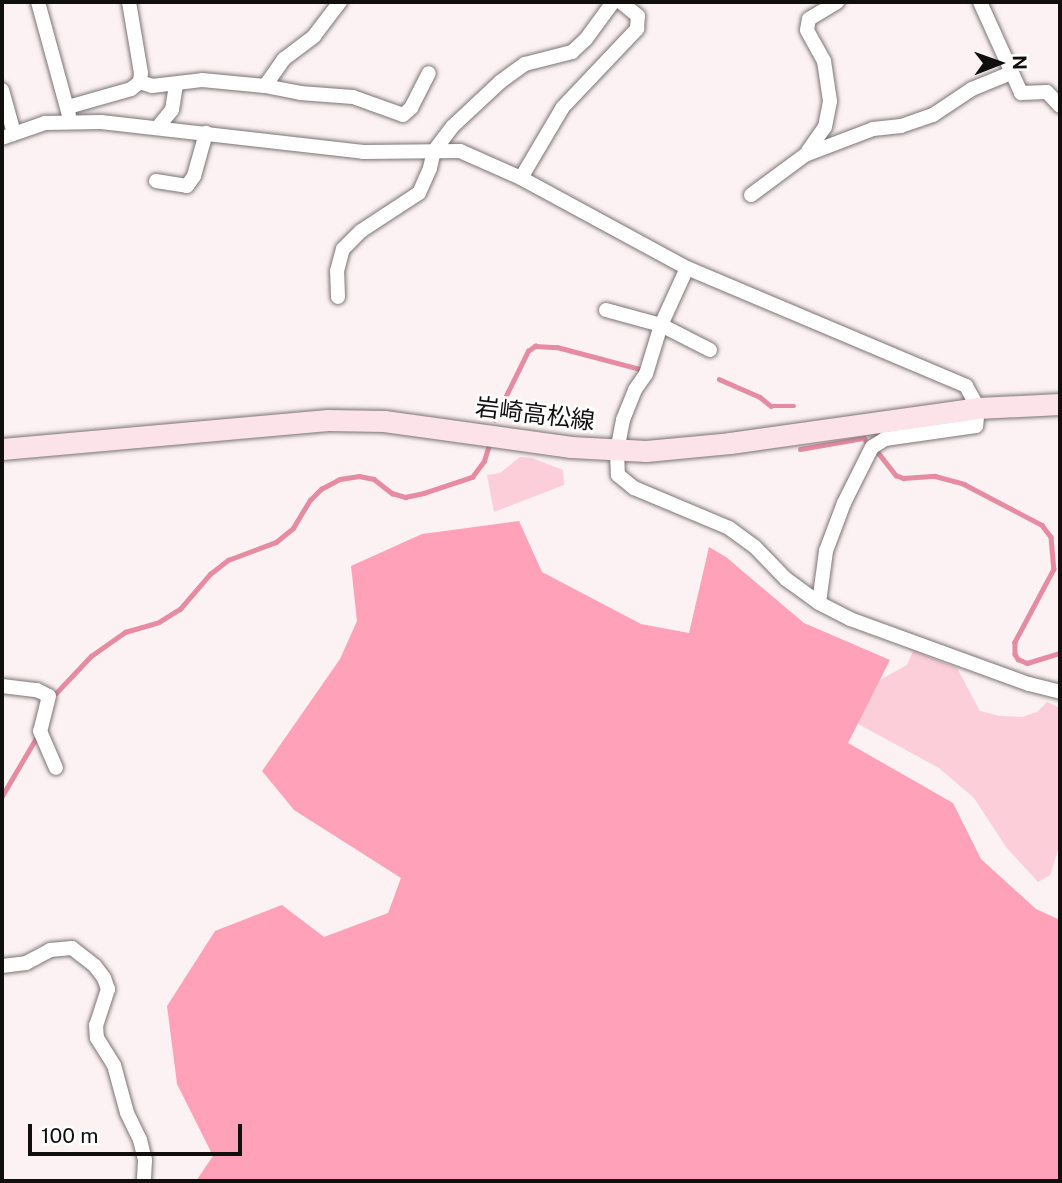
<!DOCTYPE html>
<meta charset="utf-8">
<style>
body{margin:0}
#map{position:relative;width:1062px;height:1183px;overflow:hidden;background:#fcf2f4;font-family:"Public Sans","Noto Sans JP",sans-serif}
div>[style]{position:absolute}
.green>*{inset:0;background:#fcced9}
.forest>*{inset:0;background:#ffa1b9}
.stream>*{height:4.5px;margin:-2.25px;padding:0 2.25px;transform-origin:2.25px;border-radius:2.25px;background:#e78ba3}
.roads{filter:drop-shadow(0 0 2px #7b7374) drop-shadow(0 0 2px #7b7374)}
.street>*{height:14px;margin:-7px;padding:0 7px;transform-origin:7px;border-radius:7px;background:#fff}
.secondary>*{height:21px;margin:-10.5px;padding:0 10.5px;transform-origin:10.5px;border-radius:10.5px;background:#fbe3e9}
span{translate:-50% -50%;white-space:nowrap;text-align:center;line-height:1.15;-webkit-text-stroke:5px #fff;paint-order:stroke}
.street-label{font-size:24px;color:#110e0e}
.frame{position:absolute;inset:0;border:4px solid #110e0e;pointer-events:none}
.north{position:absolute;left:964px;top:28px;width:70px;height:70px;-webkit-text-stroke:5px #fff;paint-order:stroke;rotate:89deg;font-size:19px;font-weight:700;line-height:28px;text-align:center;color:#110e0e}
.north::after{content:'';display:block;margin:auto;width:24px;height:32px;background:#110e0e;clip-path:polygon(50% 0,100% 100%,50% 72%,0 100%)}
.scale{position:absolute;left:28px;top:1124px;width:214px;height:32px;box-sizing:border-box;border:4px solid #110e0e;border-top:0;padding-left:9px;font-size:21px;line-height:24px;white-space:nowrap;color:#110e0e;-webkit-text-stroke:5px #fff;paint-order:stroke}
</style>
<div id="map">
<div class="green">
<div style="clip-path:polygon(520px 457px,532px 458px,563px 470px,564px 485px,494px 512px,487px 475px,500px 473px)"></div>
<div style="clip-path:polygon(913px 651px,957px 668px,980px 711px,1000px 716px,1022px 717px,1037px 712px,1047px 702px,1060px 708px,1060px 844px,1050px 875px,1038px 882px,1006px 847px,974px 798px,939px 768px,849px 719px,867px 687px,907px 665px)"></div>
</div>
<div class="forest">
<div style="clip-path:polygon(519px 521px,542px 572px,641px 624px,689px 633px,709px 547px,726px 557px,804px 623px,890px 660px,848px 743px,953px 803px,981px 859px,1036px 909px,1060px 920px,1060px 1181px,196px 1181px,213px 1156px,177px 1084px,167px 1006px,215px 931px,282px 905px,324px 937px,388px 913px,401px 878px,294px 810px,262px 771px,340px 659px,357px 621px,351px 566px,422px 534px)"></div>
</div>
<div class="stream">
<div style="left:719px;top:379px;width:45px;rotate:23.7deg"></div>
<div style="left:760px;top:397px;width:14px;rotate:39deg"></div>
<div style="left:771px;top:406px;width:23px"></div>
<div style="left:494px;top:420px;width:77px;rotate:-63.8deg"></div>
<div style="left:528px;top:351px;width:9px;rotate:-36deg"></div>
<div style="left:535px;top:346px;width:22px;rotate:3deg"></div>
<div style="left:557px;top:347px;width:86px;rotate:14.8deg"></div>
<div style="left:800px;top:449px;width:65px;rotate:-9.8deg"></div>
<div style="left:864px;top:438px;width:7px;rotate:56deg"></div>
<div style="left:877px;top:451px;width:31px;rotate:52deg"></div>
<div style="left:896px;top:475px;width:8px;rotate:23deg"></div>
<div style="left:903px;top:478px;width:32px;rotate:-4deg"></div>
<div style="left:935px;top:476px;width:30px;rotate:15deg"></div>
<div style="left:964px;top:484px;width:88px;rotate:27.7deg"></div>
<div style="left:1042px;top:525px;width:15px;rotate:53deg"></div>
<div style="left:1051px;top:537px;width:32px;rotate:85deg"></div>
<div style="left:1054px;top:569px;width:83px;rotate:118.1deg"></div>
<div style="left:1015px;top:642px;width:12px;rotate:90deg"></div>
<div style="left:1015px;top:654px;width:6px;rotate:59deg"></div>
<div style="left:1018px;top:659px;width:10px;rotate:24deg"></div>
<div style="left:1027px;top:663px;width:34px;rotate:-17deg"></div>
<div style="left:56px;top:693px;width:51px;rotate:-46.6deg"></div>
<div style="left:91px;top:656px;width:42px;rotate:-35.2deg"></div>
<div style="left:125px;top:632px;width:35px;rotate:-16deg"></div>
<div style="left:159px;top:622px;width:25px;rotate:-32deg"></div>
<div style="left:180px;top:609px;width:46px;rotate:-49.4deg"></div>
<div style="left:210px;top:574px;width:23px;rotate:-38deg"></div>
<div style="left:228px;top:560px;width:51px;rotate:-20.6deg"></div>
<div style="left:276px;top:542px;width:22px;rotate:-39deg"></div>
<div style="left:293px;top:528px;width:33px;rotate:-59deg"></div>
<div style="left:310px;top:500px;width:16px;rotate:-45deg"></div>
<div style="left:321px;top:489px;width:21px;rotate:-28deg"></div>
<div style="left:340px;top:479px;width:19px;rotate:-9deg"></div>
<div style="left:359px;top:476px;width:15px;rotate:11deg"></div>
<div style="left:374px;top:479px;width:23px;rotate:38deg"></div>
<div style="left:392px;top:493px;width:14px;rotate:17deg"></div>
<div style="left:405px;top:497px;width:19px;rotate:-12deg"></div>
<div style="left:424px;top:493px;width:51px;rotate:-18.4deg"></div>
<div style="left:472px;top:477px;width:20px;rotate:-53deg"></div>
<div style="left:484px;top:461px;width:14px;rotate:-73deg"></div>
<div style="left:2px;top:796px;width:67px;rotate:-59.6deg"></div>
</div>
<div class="roads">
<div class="street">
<div style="left:38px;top:2px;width:117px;rotate:74.7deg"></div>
<div style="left:980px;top:2px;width:100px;rotate:65.7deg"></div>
<div style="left:1021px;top:93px;width:26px;rotate:-2deg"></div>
<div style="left:1047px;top:92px;width:19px;rotate:47deg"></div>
<div style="left:140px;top:82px;width:13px;rotate:18deg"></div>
<div style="left:152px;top:86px;width:50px;rotate:-6.8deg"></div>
<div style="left:202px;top:80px;width:63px;rotate:5.4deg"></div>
<div style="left:265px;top:86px;width:36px;rotate:11deg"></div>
<div style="left:300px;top:93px;width:53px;rotate:4.3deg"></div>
<div style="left:353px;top:97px;width:53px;rotate:19.8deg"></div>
<div style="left:403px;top:115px;width:11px;rotate:-41deg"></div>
<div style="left:411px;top:108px;width:39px;rotate:-63deg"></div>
<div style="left:265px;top:86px;width:33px;rotate:-55deg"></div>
<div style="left:284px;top:59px;width:38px;rotate:-37deg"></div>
<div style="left:314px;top:36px;width:43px;rotate:-52.6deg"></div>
<div style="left:2px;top:90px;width:45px;rotate:74.4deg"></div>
<div style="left:68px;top:107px;width:66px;rotate:-15.9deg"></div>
<div style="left:131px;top:89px;width:11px;rotate:-38deg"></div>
<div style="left:140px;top:82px;width:9px;rotate:-84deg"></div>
<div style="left:141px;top:73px;width:72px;rotate:-99.6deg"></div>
<div style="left:158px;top:127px;width:22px;rotate:-51deg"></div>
<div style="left:172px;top:110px;width:26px;rotate:-81deg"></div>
<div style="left:2px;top:138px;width:46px;rotate:-19.2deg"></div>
<div style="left:45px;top:123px;width:56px;rotate:-1deg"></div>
<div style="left:101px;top:122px;width:264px;rotate:6.5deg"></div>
<div style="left:363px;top:152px;width:97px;rotate:-0.6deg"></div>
<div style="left:460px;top:151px;width:67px;rotate:23.9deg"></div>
<div style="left:521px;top:178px;width:189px;rotate:28.5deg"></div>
<div style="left:687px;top:268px;width:303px;rotate:22.9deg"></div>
<div style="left:966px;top:386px;width:25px;rotate:61deg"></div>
<div style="left:978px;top:408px;width:18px;rotate:96deg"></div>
<div style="left:976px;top:426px;width:92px;rotate:171.9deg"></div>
<div style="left:885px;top:439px;width:15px;rotate:148deg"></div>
<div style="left:872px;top:447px;width:63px;rotate:116.6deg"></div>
<div style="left:844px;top:503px;width:51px;rotate:110.6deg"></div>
<div style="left:826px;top:551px;width:52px;rotate:97.7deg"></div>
<div style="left:808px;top:151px;width:29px;rotate:-55deg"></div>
<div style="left:825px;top:127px;width:26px;rotate:-79deg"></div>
<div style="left:830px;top:101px;width:40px;rotate:-98.5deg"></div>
<div style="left:824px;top:61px;width:35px;rotate:-119deg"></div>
<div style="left:807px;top:30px;width:11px;rotate:-80deg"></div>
<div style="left:809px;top:19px;width:33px;rotate:-31deg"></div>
<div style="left:521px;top:178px;width:82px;rotate:-59.4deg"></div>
<div style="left:563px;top:107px;width:108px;rotate:-46.5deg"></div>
<div style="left:637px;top:29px;width:13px;rotate:-86deg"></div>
<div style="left:638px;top:16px;width:22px;rotate:-141deg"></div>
<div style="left:156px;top:181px;width:31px;rotate:9deg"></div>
<div style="left:187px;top:186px;width:12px;rotate:-55deg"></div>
<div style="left:194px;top:176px;width:45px;rotate:-74.4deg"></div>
<div style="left:751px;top:195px;width:67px;rotate:-36.5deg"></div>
<div style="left:805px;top:155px;width:73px;rotate:-20.9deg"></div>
<div style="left:873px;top:129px;width:28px;rotate:-6deg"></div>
<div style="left:901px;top:126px;width:34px;rotate:-19deg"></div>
<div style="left:933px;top:115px;width:47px;rotate:-33.7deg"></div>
<div style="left:972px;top:89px;width:42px;rotate:-22.3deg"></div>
<div style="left:687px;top:268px;width:63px;rotate:114.5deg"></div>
<div style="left:661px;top:325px;width:51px;rotate:107deg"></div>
<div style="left:646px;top:374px;width:19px;rotate:125deg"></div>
<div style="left:635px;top:390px;width:32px;rotate:112deg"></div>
<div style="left:623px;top:420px;width:31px;rotate:101deg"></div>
<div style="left:617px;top:450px;width:25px;rotate:88deg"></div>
<div style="left:618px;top:475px;width:21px;rotate:39deg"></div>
<div style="left:634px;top:488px;width:103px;rotate:22.8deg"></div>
<div style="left:729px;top:528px;width:32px;rotate:36deg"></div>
<div style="left:755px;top:547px;width:45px;rotate:45.9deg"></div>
<div style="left:786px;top:579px;width:41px;rotate:36deg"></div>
<div style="left:819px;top:603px;width:35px;rotate:27deg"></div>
<div style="left:850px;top:619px;width:190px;rotate:20deg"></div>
<div style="left:1029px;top:684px;width:32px;rotate:14deg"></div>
<div style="left:338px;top:297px;width:26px;rotate:-92deg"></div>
<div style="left:337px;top:271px;width:23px;rotate:-75deg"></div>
<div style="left:343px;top:249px;width:25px;rotate:-45deg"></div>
<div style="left:361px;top:231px;width:69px;rotate:-33.2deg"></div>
<div style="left:419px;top:193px;width:27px;rotate:-66deg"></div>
<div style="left:430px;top:168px;width:17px;rotate:-77deg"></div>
<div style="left:434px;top:151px;width:31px;rotate:-53deg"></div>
<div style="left:453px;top:126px;width:64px;rotate:-43.1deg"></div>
<div style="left:500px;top:82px;width:31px;rotate:-36deg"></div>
<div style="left:525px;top:64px;width:49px;rotate:-14.3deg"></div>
<div style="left:572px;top:52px;width:19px;rotate:-43deg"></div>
<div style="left:586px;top:39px;width:46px;rotate:-53.9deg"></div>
<div style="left:606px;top:310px;width:57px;rotate:15.3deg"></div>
<div style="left:661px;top:325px;width:55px;rotate:27deg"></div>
<div style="left:2px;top:686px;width:35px;rotate:7deg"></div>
<div style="left:37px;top:690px;width:13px;rotate:27deg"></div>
<div style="left:49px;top:696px;width:36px;rotate:104deg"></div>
<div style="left:40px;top:731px;width:40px;rotate:66.6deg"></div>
<div style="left:2px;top:966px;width:24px;rotate:-7deg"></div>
<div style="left:26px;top:963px;width:27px;rotate:-28deg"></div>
<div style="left:50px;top:950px;width:22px;rotate:-5deg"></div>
<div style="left:72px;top:948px;width:29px;rotate:38deg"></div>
<div style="left:95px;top:966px;width:15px;rotate:53deg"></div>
<div style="left:104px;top:978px;width:12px;rotate:70deg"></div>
<div style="left:108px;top:989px;width:38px;rotate:108deg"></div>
<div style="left:96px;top:1025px;width:13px;rotate:86deg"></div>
<div style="left:97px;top:1038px;width:32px;rotate:58deg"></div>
<div style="left:114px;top:1065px;width:50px;rotate:74.8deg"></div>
<div style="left:127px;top:1113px;width:30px;rotate:64deg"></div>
<div style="left:140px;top:1140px;width:21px;rotate:76deg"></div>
<div style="left:145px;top:1160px;width:21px;rotate:93deg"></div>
</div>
<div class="secondary">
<div style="left:2px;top:449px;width:327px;rotate:-5.1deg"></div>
<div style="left:328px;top:420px;width:56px;rotate:1deg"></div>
<div style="left:384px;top:421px;width:189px;rotate:7.9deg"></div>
<div style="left:571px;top:447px;width:75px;rotate:3.1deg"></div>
<div style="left:646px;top:451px;width:84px;rotate:-5.4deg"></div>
<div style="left:730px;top:443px;width:250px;rotate:-8deg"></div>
<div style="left:978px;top:408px;width:82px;rotate:-2.8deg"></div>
</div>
</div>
<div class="street-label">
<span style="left:535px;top:414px;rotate:7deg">岩崎高松線</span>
</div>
<div class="frame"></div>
<div class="north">N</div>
<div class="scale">100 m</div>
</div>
